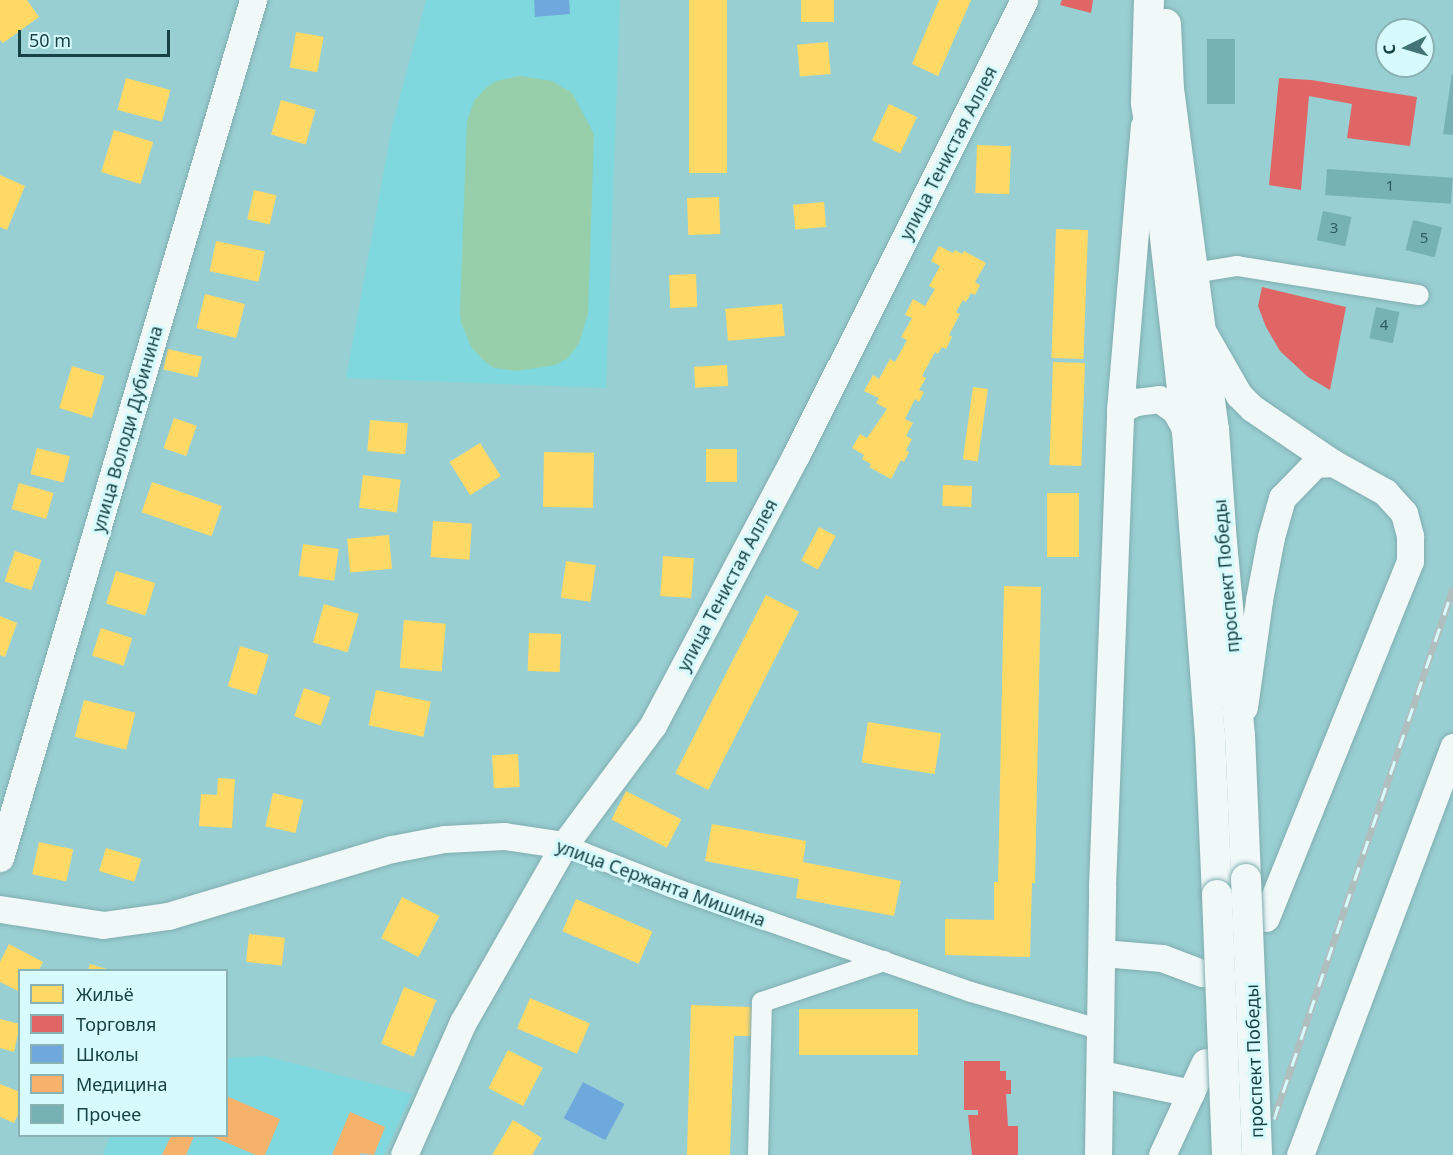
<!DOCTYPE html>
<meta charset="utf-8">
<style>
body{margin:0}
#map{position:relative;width:1453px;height:1155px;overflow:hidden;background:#98cfd2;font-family:"Noto Sans",sans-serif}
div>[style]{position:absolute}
.built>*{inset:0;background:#7fd8dd}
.green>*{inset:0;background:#96cfaa}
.homes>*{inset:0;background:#ffd966;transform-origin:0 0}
.shops>*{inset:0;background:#e06666}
.schools>*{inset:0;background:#6fa8dc;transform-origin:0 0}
.health>*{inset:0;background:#f6b26b}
.building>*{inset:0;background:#76b1b4;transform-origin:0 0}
.roads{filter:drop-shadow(0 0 2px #81adb0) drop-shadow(0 0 2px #81adb0)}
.street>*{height:20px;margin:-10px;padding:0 10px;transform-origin:10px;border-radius:10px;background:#f0f8f8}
.secondary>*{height:27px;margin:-13.5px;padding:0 13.5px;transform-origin:13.5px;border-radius:13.5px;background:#f0f8f8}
.primary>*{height:30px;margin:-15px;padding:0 15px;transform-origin:15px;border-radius:15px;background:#f0f8f8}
.rail>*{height:7px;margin-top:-3.5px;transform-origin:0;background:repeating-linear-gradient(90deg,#d7fbfd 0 14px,#afbebe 0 28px);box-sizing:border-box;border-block:2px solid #afbebe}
.bridges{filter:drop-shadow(0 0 2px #81adb0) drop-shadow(0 0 2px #81adb0)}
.primary-bridge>*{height:30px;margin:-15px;padding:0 15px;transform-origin:15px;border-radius:15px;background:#f0f8f8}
span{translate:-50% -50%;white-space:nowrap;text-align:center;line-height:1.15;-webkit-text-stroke:6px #d7fbfd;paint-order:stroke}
.number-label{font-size:15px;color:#2e5e61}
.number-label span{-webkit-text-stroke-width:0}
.street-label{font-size:18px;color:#164245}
.legend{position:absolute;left:18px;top:969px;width:210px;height:168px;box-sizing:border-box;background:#d7fbfd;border:2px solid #8ab1b3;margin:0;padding:8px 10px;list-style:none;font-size:18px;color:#164245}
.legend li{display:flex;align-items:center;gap:12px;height:30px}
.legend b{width:30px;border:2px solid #8ab1b3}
.north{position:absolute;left:1375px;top:18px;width:60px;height:60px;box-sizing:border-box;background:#d7fbfd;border:2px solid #8ab1b3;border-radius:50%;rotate:265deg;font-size:16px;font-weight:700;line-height:24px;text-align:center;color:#164245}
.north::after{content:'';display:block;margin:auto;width:21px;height:27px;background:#447376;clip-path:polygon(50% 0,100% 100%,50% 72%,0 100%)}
.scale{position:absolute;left:18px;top:30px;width:152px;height:27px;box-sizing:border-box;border:3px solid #164245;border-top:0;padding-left:8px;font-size:18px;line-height:21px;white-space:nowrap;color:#164245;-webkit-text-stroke:4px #d7fbfd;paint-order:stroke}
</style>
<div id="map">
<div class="built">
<div style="clip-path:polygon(426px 0,620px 0,606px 388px,346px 378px,392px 126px)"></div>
<div style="clip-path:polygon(265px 1056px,412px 1094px,384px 1155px,374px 1155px,385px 1127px,351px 1112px,332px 1155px,265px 1155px,280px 1119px,227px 1096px,226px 1058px)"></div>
<div style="clip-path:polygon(110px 1136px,171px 1136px,162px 1155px,103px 1155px)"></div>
<div style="clip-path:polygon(194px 1136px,211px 1136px,256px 1155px,186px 1155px)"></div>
</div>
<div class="green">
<div style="clip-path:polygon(520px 76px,552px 81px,572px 93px,594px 134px,588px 314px,579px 343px,568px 358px,555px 365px,517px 371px,494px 368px,483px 360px,471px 347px,461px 322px,460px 311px,467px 121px,474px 101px,486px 88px,496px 81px)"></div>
</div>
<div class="homes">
<div style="clip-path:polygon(0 0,27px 0,39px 17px,3px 43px,0 40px)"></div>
<div style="left:689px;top:0;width:38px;height:173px"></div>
<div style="left:801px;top:0;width:33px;height:22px"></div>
<div style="clip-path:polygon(939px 0,971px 0,938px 76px,912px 64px)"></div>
<div style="left:296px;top:32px;width:28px;height:36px;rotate:10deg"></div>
<div style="left:828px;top:42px;width:32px;height:31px;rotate:85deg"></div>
<div style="left:126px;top:78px;width:46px;height:33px;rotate:15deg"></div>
<div style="left:281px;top:100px;width:36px;height:36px;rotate:16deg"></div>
<div style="left:889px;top:104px;width:31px;height:40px;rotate:25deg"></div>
<div style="left:114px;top:130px;width:41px;height:44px;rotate:17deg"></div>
<div style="left:977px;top:145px;width:34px;height:48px;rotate:2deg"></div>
<div style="clip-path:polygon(0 175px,25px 186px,7px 230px,0 227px)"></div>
<div style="left:254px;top:190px;width:23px;height:30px;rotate:13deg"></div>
<div style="left:719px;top:197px;width:37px;height:32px;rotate:88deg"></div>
<div style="left:824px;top:202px;width:25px;height:31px;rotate:85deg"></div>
<div style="left:1056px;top:229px;width:32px;height:129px;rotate:2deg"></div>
<div style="left:216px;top:241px;width:50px;height:31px;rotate:12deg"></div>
<div style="clip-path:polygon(939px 246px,953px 253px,955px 250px,962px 254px,964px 251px,986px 263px,975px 282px,980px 285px,975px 295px,971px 293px,966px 302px,963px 300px,956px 312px,960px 314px,949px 335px,952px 337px,946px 349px,942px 347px,938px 354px,935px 352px,922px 376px,926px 378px,919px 390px,924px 392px,919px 402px,915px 399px,905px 419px,913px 423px,906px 436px,912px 439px,906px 450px,909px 452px,904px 462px,901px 460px,891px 479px,869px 467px,871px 464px,862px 459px,864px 455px,852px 448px,860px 434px,867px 438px,887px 409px,876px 403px,879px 398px,864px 391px,873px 375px,879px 379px,890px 359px,895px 362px,907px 340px,901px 337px,912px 318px,905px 315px,913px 299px,925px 306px,935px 289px,929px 286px,940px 266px,931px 261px)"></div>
<div style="left:696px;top:274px;width:33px;height:27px;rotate:88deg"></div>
<div style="left:205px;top:294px;width:41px;height:35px;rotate:14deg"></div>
<div style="left:782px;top:304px;width:32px;height:57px;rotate:85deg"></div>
<div style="left:168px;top:349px;width:35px;height:21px;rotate:13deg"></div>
<div style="left:1053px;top:362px;width:32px;height:103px;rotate:2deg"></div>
<div style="left:727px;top:365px;width:21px;height:33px;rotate:87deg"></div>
<div style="left:72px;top:366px;width:34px;height:44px;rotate:17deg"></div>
<div style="left:973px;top:387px;width:15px;height:73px;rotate:8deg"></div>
<div style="left:174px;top:418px;width:24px;height:32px;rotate:19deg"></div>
<div style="left:370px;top:420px;width:38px;height:31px;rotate:5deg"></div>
<div style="left:480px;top:443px;width:39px;height:36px;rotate:58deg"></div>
<div style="left:37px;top:448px;width:34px;height:27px;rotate:14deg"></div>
<div style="left:706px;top:449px;width:31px;height:33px"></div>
<div style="left:544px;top:452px;width:50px;height:55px;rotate:1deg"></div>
<div style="left:363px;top:475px;width:38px;height:33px;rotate:7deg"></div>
<div style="left:152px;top:482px;width:74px;height:32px;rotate:19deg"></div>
<div style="left:19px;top:483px;width:36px;height:27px;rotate:16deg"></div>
<div style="left:943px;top:485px;width:29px;height:21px;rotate:2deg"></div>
<div style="left:1047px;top:493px;width:32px;height:64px"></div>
<div style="left:433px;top:521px;width:39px;height:36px;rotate:4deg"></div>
<div style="left:819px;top:527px;width:19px;height:38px;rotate:28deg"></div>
<div style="left:389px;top:535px;width:34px;height:42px;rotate:85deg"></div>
<div style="left:303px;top:544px;width:36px;height:32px;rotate:8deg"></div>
<div style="left:15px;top:551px;width:28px;height:32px;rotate:19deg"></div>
<div style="left:663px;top:556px;width:31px;height:40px;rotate:4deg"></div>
<div style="left:566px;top:561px;width:30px;height:37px;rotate:8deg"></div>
<div style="left:116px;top:571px;width:41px;height:34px;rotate:17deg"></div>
<div style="clip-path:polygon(1004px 586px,1041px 587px,1035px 883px,1032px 883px,1030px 957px,945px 955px,945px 919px,994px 920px,994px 882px,998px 882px)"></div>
<div style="left:766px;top:595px;width:37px;height:200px;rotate:27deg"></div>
<div style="left:324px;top:604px;width:36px;height:40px;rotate:16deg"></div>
<div style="clip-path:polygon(0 616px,17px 623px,5px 657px,0 655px)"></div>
<div style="left:404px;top:620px;width:42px;height:48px;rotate:5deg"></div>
<div style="left:101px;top:628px;width:33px;height:29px;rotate:18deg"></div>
<div style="left:529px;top:633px;width:32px;height:38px;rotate:2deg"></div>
<div style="left:240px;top:646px;width:30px;height:42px;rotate:17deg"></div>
<div style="left:304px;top:688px;width:28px;height:30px;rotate:19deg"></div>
<div style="left:376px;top:690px;width:56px;height:36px;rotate:12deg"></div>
<div style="left:84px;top:700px;width:53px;height:38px;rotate:14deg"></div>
<div style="left:868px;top:722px;width:74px;height:41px;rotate:9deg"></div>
<div style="left:518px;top:754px;width:33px;height:26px;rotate:87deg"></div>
<div style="clip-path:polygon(218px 778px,235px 779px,232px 828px,199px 826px,201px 794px,217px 795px)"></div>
<div style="left:626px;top:791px;width:62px;height:32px;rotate:27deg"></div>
<div style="left:273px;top:793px;width:31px;height:34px;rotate:13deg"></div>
<div style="clip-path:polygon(712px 824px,806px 841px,803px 862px,901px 881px,894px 916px,796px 898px,799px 879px,705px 861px)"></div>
<div style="left:39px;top:842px;width:35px;height:33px;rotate:12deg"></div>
<div style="left:106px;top:848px;width:37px;height:24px;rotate:17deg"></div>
<div style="left:402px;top:897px;width:42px;height:46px;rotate:27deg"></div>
<div style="left:576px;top:899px;width:83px;height:35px;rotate:23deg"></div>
<div style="left:249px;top:934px;width:36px;height:28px;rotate:6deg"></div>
<div style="clip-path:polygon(9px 944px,43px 962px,39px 970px,20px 970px,20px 992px,0 982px,0 962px)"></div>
<div style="clip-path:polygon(90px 964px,110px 970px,88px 970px)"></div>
<div style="left:404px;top:987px;width:35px;height:61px;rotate:22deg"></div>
<div style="left:530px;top:998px;width:65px;height:33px;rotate:23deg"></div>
<div style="clip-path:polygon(691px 1005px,752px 1007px,751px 1036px,734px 1036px,730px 1155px,687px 1155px)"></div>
<div style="left:799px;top:1009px;width:119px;height:46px"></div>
<div style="clip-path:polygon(0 1019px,20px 1024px,14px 1052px,0 1048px)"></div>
<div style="left:508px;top:1050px;width:39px;height:43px;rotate:27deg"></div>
<div style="clip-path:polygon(0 1084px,20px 1092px,20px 1110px,14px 1123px,0 1117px)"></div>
<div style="clip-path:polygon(513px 1120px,542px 1138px,532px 1155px,492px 1155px)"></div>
</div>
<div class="shops">
<div style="clip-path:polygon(1062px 0,1093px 0,1091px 13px,1060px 5px)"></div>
<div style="clip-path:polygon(1279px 78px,1311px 80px,1417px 97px,1410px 146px,1347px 138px,1352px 104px,1309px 96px,1301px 190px,1269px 185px)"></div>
<div style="clip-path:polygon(1262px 287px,1346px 307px,1330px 390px,1308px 377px,1280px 351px,1266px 327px,1258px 306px)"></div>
<div style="clip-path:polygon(964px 1061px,1000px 1061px,1000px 1071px,1006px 1071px,1006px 1080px,1011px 1080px,1011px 1094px,1006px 1094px,1008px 1126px,1018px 1126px,1018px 1155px,972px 1155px,968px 1115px,978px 1115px,978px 1110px,964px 1110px)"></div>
</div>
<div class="schools">
<div style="clip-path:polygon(534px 0,569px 0,570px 14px,535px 17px)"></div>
<div style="left:583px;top:1082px;width:47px;height:41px;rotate:28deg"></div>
</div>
<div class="health">
<div style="clip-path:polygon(226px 1096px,280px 1119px,265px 1155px,256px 1155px,211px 1136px,226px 1136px)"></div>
<div style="clip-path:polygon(350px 1112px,385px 1127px,374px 1155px,361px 1153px,360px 1155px,332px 1155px)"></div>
<div style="clip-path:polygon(171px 1136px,194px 1136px,186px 1155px,162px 1155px)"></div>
</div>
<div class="building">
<div style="left:1207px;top:39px;width:28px;height:65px"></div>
<div style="clip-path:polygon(1452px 74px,1453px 74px,1453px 135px,1443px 134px)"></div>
<div style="left:1327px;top:169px;width:126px;height:26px;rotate:4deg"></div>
<div style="left:1323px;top:211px;width:29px;height:30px;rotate:12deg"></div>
<div style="left:1413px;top:220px;width:30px;height:31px;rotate:14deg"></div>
<div style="left:1376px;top:307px;width:24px;height:32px;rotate:12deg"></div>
</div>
<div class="roads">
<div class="street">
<div style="left:1194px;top:273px;width:44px;rotate:-9.2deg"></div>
<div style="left:1237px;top:266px;width:184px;rotate:9.1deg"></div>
<div style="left:564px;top:845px;width:115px;rotate:21.4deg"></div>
<div style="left:671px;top:887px;width:318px;rotate:19.3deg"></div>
<div style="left:971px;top:992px;width:136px;rotate:16.2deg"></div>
<div style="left:758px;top:1155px;width:153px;rotate:-88.5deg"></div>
<div style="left:762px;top:1002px;width:129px;rotate:-18.6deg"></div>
</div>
<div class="secondary">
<div style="left:1204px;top:334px;width:70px;rotate:60.2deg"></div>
<div style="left:1239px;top:395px;width:18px;rotate:45deg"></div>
<div style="left:1252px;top:408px;width:98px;rotate:34.2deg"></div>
<div style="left:1333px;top:463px;width:60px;rotate:29.1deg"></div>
<div style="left:1385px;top:492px;width:28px;rotate:48deg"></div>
<div style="left:1404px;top:513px;width:24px;rotate:75deg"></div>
<div style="left:1410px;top:536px;width:25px;rotate:90deg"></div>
<div style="left:1410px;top:561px;width:385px;rotate:112deg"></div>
<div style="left:1120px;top:410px;width:18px;rotate:-27deg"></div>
<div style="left:1136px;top:402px;width:23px;rotate:-7deg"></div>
<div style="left:1159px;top:399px;width:19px;rotate:35deg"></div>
<div style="left:1175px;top:410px;width:25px;rotate:61deg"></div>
<div style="left:1244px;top:707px;width:108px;rotate:-82deg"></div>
<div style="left:1259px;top:600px;width:64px;rotate:-79.2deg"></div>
<div style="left:1271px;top:537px;width:41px;rotate:-74.2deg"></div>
<div style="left:1282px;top:498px;width:47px;rotate:-45.9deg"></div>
<div style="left:1315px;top:464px;width:18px;rotate:-3deg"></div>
<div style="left:0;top:858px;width:895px;rotate:-73.57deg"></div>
<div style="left:0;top:909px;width:104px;rotate:8.8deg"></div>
<div style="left:103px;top:925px;width:66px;rotate:-7.9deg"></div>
<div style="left:168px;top:916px;width:234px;rotate:-16.7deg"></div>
<div style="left:392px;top:849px;width:53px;rotate:-10.9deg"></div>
<div style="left:444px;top:839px;width:60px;rotate:-2.9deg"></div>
<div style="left:504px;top:836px;width:61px;rotate:8.5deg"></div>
<div style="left:1102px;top:953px;width:60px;rotate:4.8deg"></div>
<div style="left:1162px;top:958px;width:43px;rotate:20.6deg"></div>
<div style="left:1101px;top:1074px;width:92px;rotate:11.9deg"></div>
<div style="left:404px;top:1155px;width:145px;rotate:-66.1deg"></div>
<div style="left:463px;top:1022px;width:204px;rotate:-60.3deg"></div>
<div style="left:564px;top:845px;width:149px;rotate:-53.4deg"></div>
<div style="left:653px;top:725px;width:306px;rotate:-62.1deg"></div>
<div style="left:796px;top:455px;width:509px;rotate:-63.38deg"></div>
<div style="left:1098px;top:1155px;width:269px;rotate:-89.1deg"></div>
<div style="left:1102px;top:886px;width:476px;rotate:-87.8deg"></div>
<div style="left:1120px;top:410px;width:285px;rotate:-85.2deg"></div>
<div style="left:1162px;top:1155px;width:102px;rotate:-65.2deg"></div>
<div style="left:1300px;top:1155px;width:436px;rotate:-69.4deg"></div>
</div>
<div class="primary">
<div style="left:1149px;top:0;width:103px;rotate:91.7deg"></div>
<div style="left:1146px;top:103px;width:100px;rotate:81.4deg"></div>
<div style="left:1161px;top:202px;width:231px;rotate:83.6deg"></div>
<div style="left:1187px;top:432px;width:305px;rotate:85.7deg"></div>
<div style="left:1210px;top:736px;width:159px;rotate:87.5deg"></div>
<div style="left:1166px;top:24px;width:65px;rotate:87.4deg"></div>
<div style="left:1169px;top:89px;width:343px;rotate:82.5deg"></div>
<div style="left:1214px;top:429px;width:113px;rotate:86deg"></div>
<div style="left:1222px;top:542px;width:194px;rotate:84.7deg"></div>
<div style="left:1240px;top:735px;width:144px;rotate:87.6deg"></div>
</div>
</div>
<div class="rail">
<div style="left:1274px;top:1119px;width:560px;rotate:-71.37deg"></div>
</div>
<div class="bridges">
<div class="primary-bridge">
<div style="left:1246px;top:879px;width:276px;rotate:87.7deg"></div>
<div style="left:1217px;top:895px;width:260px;rotate:87.8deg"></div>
</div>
</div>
<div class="number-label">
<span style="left:1390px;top:186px">1</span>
<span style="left:1334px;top:228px">3</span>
<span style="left:1424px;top:238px">5</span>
<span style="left:1384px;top:325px">4</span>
</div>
<div class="street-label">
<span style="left:948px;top:153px;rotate:-63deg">улица Тенистая Аллея</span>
<span style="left:127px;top:429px;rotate:-74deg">улица Володи Дубинина</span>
<span style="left:1226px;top:576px;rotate:-95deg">проспект Победы</span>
<span style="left:727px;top:585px;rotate:-62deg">улица Тенистая Аллея</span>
<span style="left:661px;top:883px;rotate:20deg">улица Сержанта Мишина</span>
<span style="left:1254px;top:1061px;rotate:-92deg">проспект Победы</span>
</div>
<ul class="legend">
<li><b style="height:16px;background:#ffd966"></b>Жильё</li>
<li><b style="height:16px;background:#e06666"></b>Торговля</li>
<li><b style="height:16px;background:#6fa8dc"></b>Школы</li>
<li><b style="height:16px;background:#f6b26b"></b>Медицина</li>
<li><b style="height:16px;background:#76b1b4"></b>Прочее</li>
</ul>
<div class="north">С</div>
<div class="scale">50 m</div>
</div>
